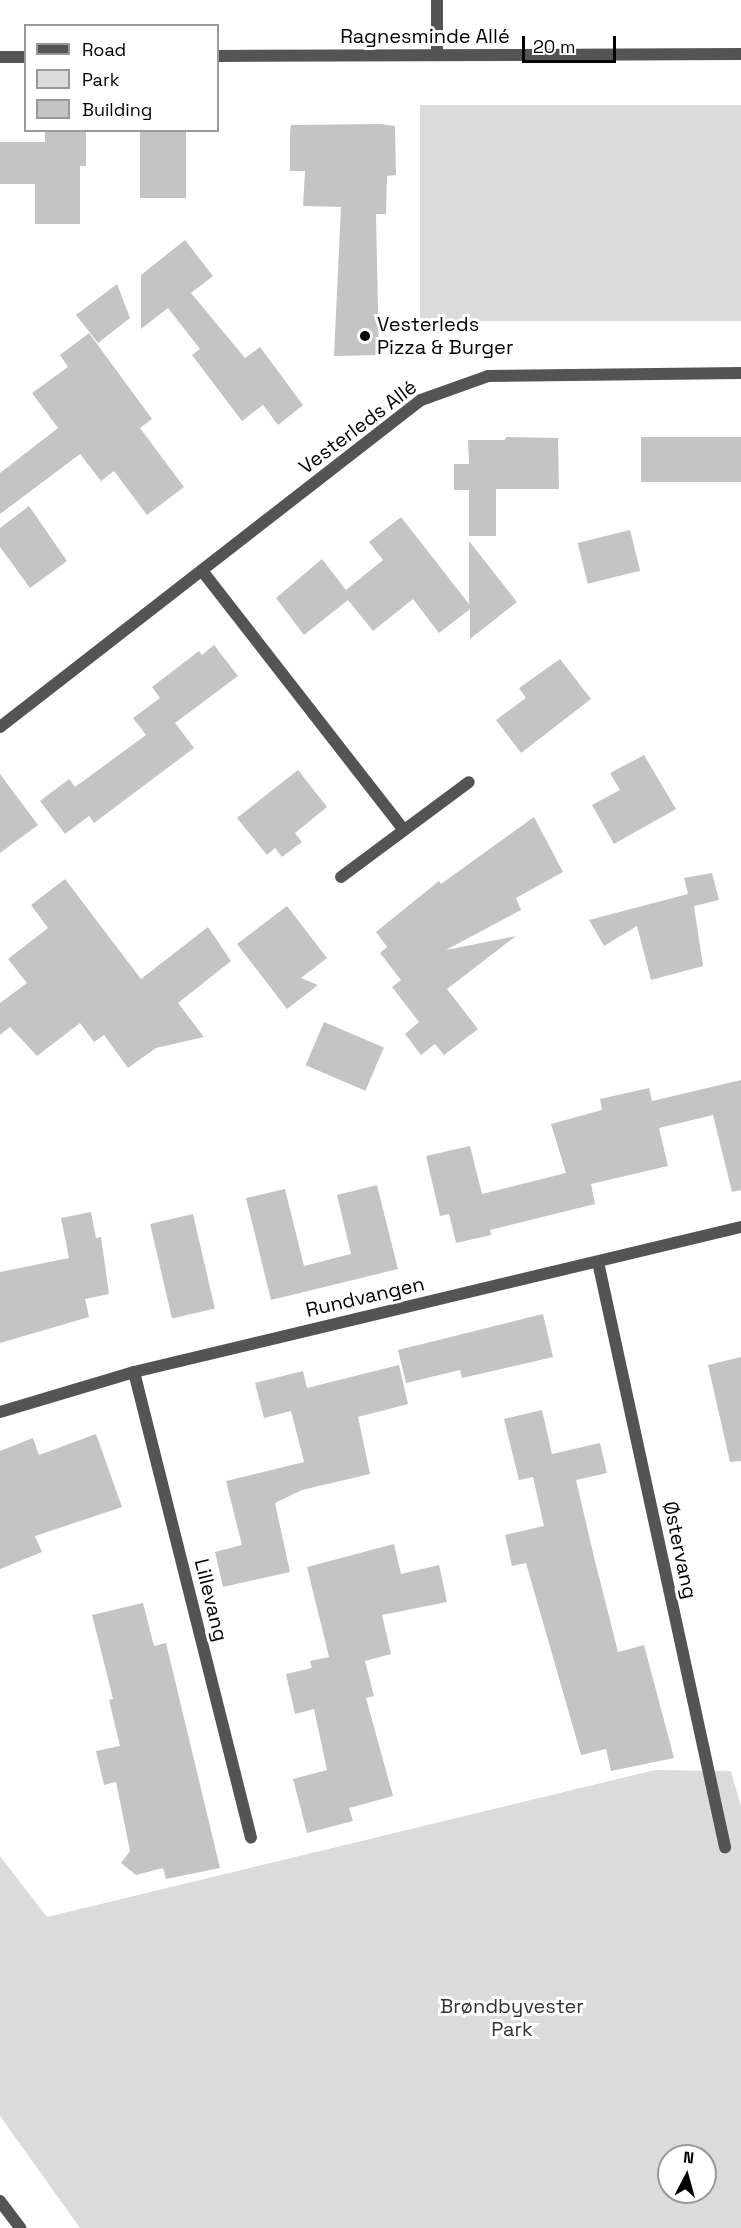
<!DOCTYPE html>
<meta charset="utf-8">
<style>
body{margin:0}
#map{position:relative;width:741px;height:2228px;overflow:hidden;background:#fff;font-family:"Space Grotesk",sans-serif}
div>[style]{position:absolute}
.green>*{inset:0;background:#dbdbdb;transform-origin:0 0}
.building>*{inset:0;background:#c4c4c4;transform-origin:0 0}
.minor>*{height:12px;margin:-6px;padding:0 6px;transform-origin:6px;border-radius:6px;background:#545454}
.tertiary>*{height:12px;margin:-6px;padding:0 6px;transform-origin:6px;border-radius:6px;background:#545454}
.dots>*{width:16px;height:16px;translate:-50% -50%;box-sizing:border-box;border:3px solid #fff;border-radius:50%}
span{translate:-50% -50%;white-space:nowrap;text-align:center;line-height:1.15;-webkit-text-stroke:6px #fff;paint-order:stroke}
.street-label{font-size:20px;color:#000}
.poi-label{font-size:20px;color:#000}
.left{translate:0 -50%;text-align:left}
.park-label{font-size:20px;color:#323232}
.legend{position:absolute;left:24px;top:24px;width:195px;height:108px;box-sizing:border-box;background:#fff;border:2px solid #999;margin:0;padding:8px 10px;list-style:none;font-size:18px;color:#000}
.legend li{display:flex;align-items:center;gap:12px;height:30px}
.legend b{width:30px;border:2px solid #999}
.north{position:absolute;left:657px;top:2144px;width:60px;height:60px;box-sizing:border-box;background:#fff;border:2px solid #999;border-radius:50%;rotate:6deg;font-size:16px;font-weight:700;line-height:24px;text-align:center;color:#000}
.north::after{content:'';display:block;margin:auto;width:21px;height:27px;background:#000;clip-path:polygon(50% 0,100% 100%,50% 72%,0 100%)}
.scale{position:absolute;left:522px;top:36px;width:94px;height:27px;box-sizing:border-box;border:3px solid #000;border-top:0;padding-left:8px;font-size:18px;line-height:21px;white-space:nowrap;color:#000;-webkit-text-stroke:4px #fff;paint-order:stroke}
</style>
<div id="map">
<div class="green">
<div style="left:420px;top:105px;width:321px;height:216px"></div>
<div style="clip-path:polygon(evenodd,655px 1770px,731px 1771px,741px 1807px,741px 2228px,80px 2228px,0 2116px,0 1856px,47px 1917px,655px 1770px,669px 2156px,705px 2156px,705px 2192px,669px 2192px,669px 2156px)"></div>
</div>
<div class="building">
<div style="clip-path:polygon(381px 124px,395px 126px,396px 175px,387px 176px,386px 214px,376px 214px,379px 355px,334px 356px,341px 207px,303px 206px,305px 171px,290px 171px,290px 132px,291px 125px)"></div>
<div style="clip-path:polygon(45px 130px,86px 130px,86px 166px,80px 166px,80px 224px,35px 224px,35px 184px,0 184px,0 142px,45px 142px)"></div>
<div style="left:140px;top:130px;width:46px;height:68px"></div>
<div style="clip-path:polygon(185px 240px,213px 276px,191px 293px,245px 358px,260px 347px,303px 405px,278px 425px,263px 405px,242px 421px,192px 355px,200px 349px,168px 308px,141px 329px,141px 275px)"></div>
<div style="clip-path:polygon(117px 284px,130px 318px,98px 343px,76px 315px)"></div>
<div style="clip-path:polygon(89px 333px,152px 419px,140px 428px,184px 487px,147px 515px,114px 471px,101px 481px,80px 454px,0 514px,0 473px,58px 428px,32px 393px,68px 367px,60px 355px)"></div>
<div style="clip-path:polygon(506px 437px,558px 438px,559px 489px,496px 489px,496px 536px,469px 536px,469px 490px,454px 490px,454px 464px,469px 464px,468px 440px,505px 440px)"></div>
<div style="left:741px;top:437px;width:45px;height:100px;rotate:90deg"></div>
<div style="clip-path:polygon(29px 506px,67px 561px,30px 588px,0 547px,0 528px)"></div>
<div style="clip-path:polygon(401px 517px,469px 604px,469px 541px,517px 602px,470px 639px,470px 609px,439px 633px,413px 599px,373px 631px,348px 600px,304px 635px,276px 598px,322px 559px,346px 590px,383px 560px,369px 542px)"></div>
<div style="left:630px;top:530px;width:42px;height:54px;rotate:76deg"></div>
<div style="clip-path:polygon(214px 645px,238px 676px,175px 723px,194px 748px,94px 823px,89px 816px,65px 834px,40px 801px,69px 779px,75px 787px,146px 735px,133px 718px,160px 698px,152px 687px,199px 651px,202px 655px)"></div>
<div style="clip-path:polygon(560px 659px,591px 699px,521px 753px,496px 720px,526px 698px,519px 688px)"></div>
<div style="clip-path:polygon(644px 755px,676px 809px,614px 844px,592px 805px,620px 790px,610px 773px)"></div>
<div style="clip-path:polygon(298px 770px,327px 807px,295px 833px,302px 842px,282px 857px,275px 848px,267px 855px,237px 818px)"></div>
<div style="clip-path:polygon(0 774px,38px 825px,0 853px)"></div>
<div style="clip-path:polygon(534px 817px,563px 872px,516px 898px,521px 910px,446px 950px,516px 936px,447px 989px,478px 1029px,444px 1055px,435px 1044px,421px 1055px,405px 1034px,419px 1022px,392px 987px,401px 980px,380px 953px,387px 947px,376px 932px,439px 881px,441px 884px)"></div>
<div style="clip-path:polygon(712px 873px,719px 900px,694px 906px,703px 966px,651px 980px,637px 926px,604px 946px,589px 920px,688px 894px,684px 878px)"></div>
<div style="clip-path:polygon(65px 879px,141px 979px,208px 927px,231px 961px,178px 1003px,204px 1037px,156px 1048px,128px 1068px,104px 1035px,94px 1042px,80px 1023px,37px 1056px,10px 1027px,0 1035px,0 1003px,27px 983px,8px 959px,48px 928px,31px 905px)"></div>
<div style="clip-path:polygon(287px 906px,327px 958px,301px 978px,318px 985px,287px 1009px,237px 944px)"></div>
<div style="left:324px;top:1022px;width:65px;height:47px;rotate:23deg"></div>
<div style="clip-path:polygon(741px 1080px,741px 1190px,732px 1192px,713px 1115px,659px 1128px,668px 1166px,591px 1184px,595px 1204px,490px 1230px,491px 1235px,456px 1243px,449px 1214px,440px 1216px,426px 1156px,470px 1146px,482px 1194px,566px 1173px,551px 1124px,602px 1110px,600px 1099px,649px 1088px,652px 1101px)"></div>
<div style="clip-path:polygon(377px 1185px,398px 1269px,271px 1300px,246px 1198px,285px 1189px,304px 1266px,351px 1254px,337px 1195px)"></div>
<div style="clip-path:polygon(91px 1212px,96px 1238px,101px 1237px,109px 1294px,85px 1299px,89px 1317px,0 1343px,0 1272px,69px 1258px,61px 1218px)"></div>
<div style="left:193px;top:1214px;width:97px;height:44px;rotate:77deg"></div>
<div style="clip-path:polygon(543px 1314px,553px 1357px,462px 1378px,460px 1370px,406px 1383px,398px 1350px)"></div>
<div style="clip-path:polygon(741px 1357px,741px 1461px,730px 1462px,708px 1365px)"></div>
<div style="clip-path:polygon(399px 1365px,408px 1404px,358px 1417px,370px 1474px,302px 1490px,275px 1503px,290px 1572px,223px 1587px,215px 1552px,242px 1545px,226px 1481px,304px 1462px,291px 1411px,264px 1418px,255px 1383px,303px 1371px,307px 1388px)"></div>
<div style="clip-path:polygon(542px 1410px,552px 1454px,600px 1443px,607px 1473px,576px 1480px,594px 1557px,618px 1652px,644px 1645px,674px 1758px,611px 1771px,606px 1749px,581px 1755px,526px 1563px,512px 1566px,505px 1535px,544px 1526px,533px 1477px,519px 1480px,504px 1419px)"></div>
<div style="clip-path:polygon(96px 1434px,122px 1507px,35px 1536px,42px 1552px,0 1569px,0 1451px,33px 1438px,39px 1455px)"></div>
<div style="clip-path:polygon(394px 1544px,401px 1574px,439px 1565px,447px 1602px,382px 1615px,391px 1654px,365px 1661px,374px 1696px,366px 1698px,393px 1796px,349px 1808px,353px 1821px,307px 1833px,293px 1779px,327px 1770px,314px 1709px,295px 1714px,286px 1674px,312px 1668px,310px 1661px,329px 1657px,307px 1567px)"></div>
<div style="clip-path:polygon(143px 1603px,154px 1646px,166px 1643px,220px 1868px,166px 1879px,163px 1868px,136px 1875px,121px 1863px,130px 1851px,116px 1782px,104px 1785px,96px 1751px,120px 1746px,109px 1700px,113px 1699px,92px 1615px)"></div>
</div>
<div class="minor">
<div style="left:437px;top:55px;width:55px;rotate:-90deg"></div>
<div style="left:218px;top:56px;width:523px;rotate:-0.22deg"></div>
<div style="left:0;top:57px;width:26px"></div>
<div style="left:203px;top:572px;width:327px;rotate:52.1deg"></div>
<div style="left:0;top:727px;width:533px;rotate:-37.84deg"></div>
<div style="left:421px;top:400px;width:71px;rotate:-19.7deg"></div>
<div style="left:488px;top:376px;width:253px;rotate:-0.7deg"></div>
<div style="left:341px;top:877px;width:159px;rotate:-36.6deg"></div>
<div style="left:598px;top:1262px;width:599px;rotate:77.75deg"></div>
<div style="left:134px;top:1372px;width:480px;rotate:75.9deg"></div>
<div style="left:0;top:1412px;width:140px;rotate:-16.6deg"></div>
<div style="left:134px;top:1372px;width:624px;rotate:-13.44deg"></div>
</div>
<div class="tertiary">
<div style="left:0;top:2201px;width:34px;rotate:53deg"></div>
</div>
<div class="dots">
<div style="left:365px;top:336px;background:#000"></div>
</div>
<div class="street-label">
<span style="left:425px;top:36px">Ragnesminde Allé</span>
<span style="left:358px;top:427px;rotate:-37deg">Vesterleds Allé</span>
<span style="left:365px;top:1297px;rotate:-13deg">Rundvangen</span>
<span style="left:680px;top:1550px;rotate:78deg">Østervang</span>
<span style="left:211px;top:1600px;rotate:76deg">Lillevang</span>
</div>
<div class="poi-label">
<span class="left" style="left:377px;top:336px">Vesterleds<br>Pizza &amp; Burger</span>
</div>
<div class="park-label">
<span style="left:512px;top:2018px">Brøndbyvester<br>Park</span>
</div>
<ul class="legend">
<li><b style="height:8px;background:#545454"></b>Road</li>
<li><b style="height:16px;background:#dbdbdb"></b>Park</li>
<li><b style="height:16px;background:#c4c4c4"></b>Building</li>
</ul>
<div class="north">N</div>
<div class="scale">20 m</div>
</div>
